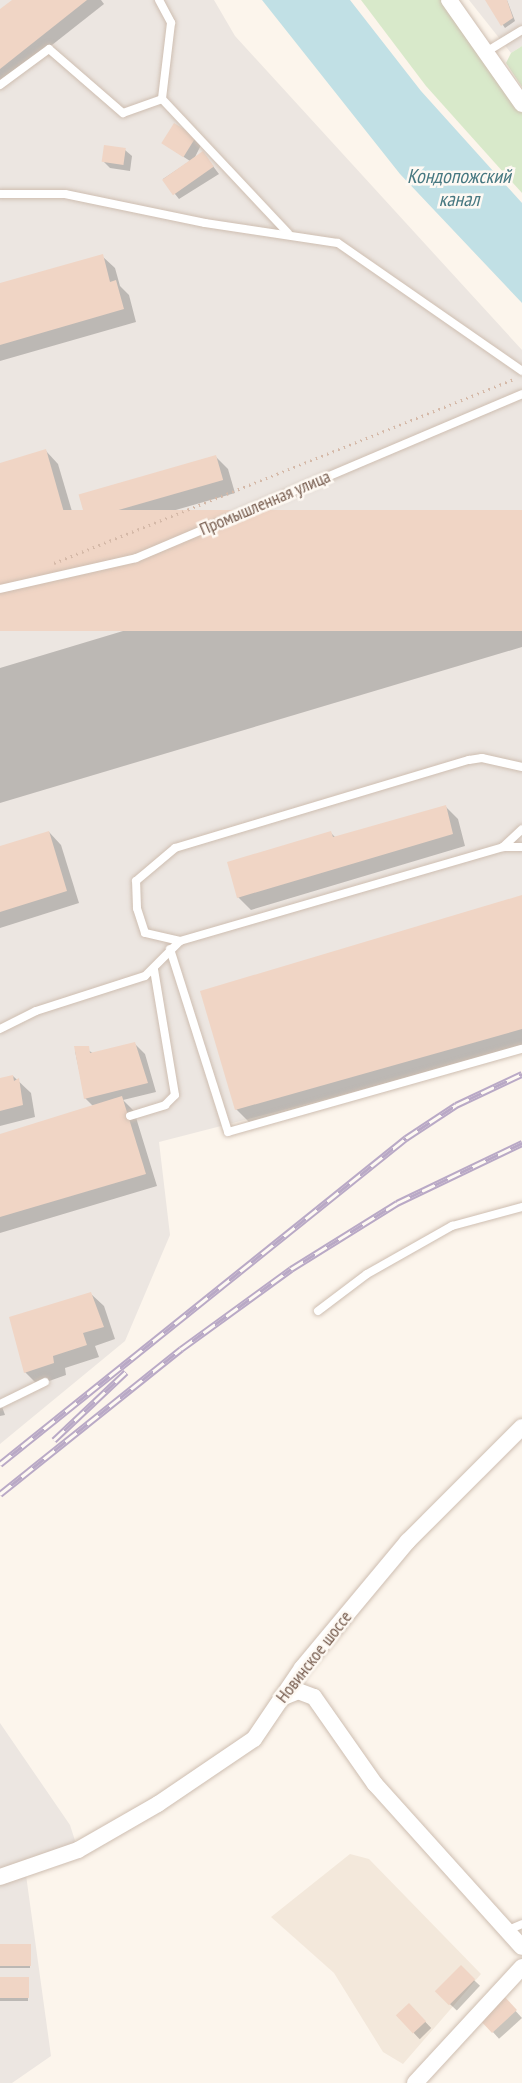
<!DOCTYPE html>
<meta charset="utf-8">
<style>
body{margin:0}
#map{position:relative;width:522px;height:2083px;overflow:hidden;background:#fcf5ec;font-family:"PT Sans Narrow",sans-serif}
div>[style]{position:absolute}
.residential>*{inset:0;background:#f3e8db}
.industrial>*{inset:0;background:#ece6e1}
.green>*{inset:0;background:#d8e9ca}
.water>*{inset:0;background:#c1e0e5}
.shadow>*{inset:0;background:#0003;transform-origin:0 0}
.building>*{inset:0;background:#f0d5c5;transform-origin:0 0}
.path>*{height:3px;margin-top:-1.5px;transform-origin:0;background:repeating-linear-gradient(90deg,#d5b9a8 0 1.5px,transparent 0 6px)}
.roads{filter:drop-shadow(0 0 2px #cebeb1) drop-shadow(0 0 2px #cebeb1)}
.service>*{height:8px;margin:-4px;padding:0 4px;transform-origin:4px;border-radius:4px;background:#fff}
.minor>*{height:16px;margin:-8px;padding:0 8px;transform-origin:8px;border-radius:8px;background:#fff}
.rail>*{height:7px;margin-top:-3.5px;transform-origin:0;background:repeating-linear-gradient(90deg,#fef9f3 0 14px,#b9a9c6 0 28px);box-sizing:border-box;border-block:2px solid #b9a9c6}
span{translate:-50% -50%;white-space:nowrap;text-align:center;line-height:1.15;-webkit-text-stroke:5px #fef9f3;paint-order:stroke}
.street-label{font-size:18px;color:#775d4f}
.water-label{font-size:20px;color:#477881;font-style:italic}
</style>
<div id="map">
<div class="residential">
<div style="clip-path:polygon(350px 1854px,369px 1859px,481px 1974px,403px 2064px,383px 2052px,334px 1973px,271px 1917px)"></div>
</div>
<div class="industrial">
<div style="clip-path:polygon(0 0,214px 0,235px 36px,522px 350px,522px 1048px,159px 1142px,170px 1235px,125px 1341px,0 1444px)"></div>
<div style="clip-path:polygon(469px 0,522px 0,522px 46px,511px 53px)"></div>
<div style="clip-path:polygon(0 1723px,70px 1825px,78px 1850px,26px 1875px,51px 2056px,12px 2083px,0 2083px)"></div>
</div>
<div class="green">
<div style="clip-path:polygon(361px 0,443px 0,522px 113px,522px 193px,426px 86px)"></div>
<div style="clip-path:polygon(522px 46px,522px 87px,506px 63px,511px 53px)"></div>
</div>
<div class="water">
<div style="clip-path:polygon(262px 0,350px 0,421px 91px,522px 203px,522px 303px,400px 174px)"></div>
</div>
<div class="shadow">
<div style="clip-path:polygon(15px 0,101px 0,104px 4px,0 86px,0 11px)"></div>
<div style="clip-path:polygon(486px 0,507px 0,515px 21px,505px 28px)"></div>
<div style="clip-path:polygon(195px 138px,201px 145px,194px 159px,203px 153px,219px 174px,179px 199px,163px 179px,190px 161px,164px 144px)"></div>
<div style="clip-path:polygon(125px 150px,132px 156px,130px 171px,110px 168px,104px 162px)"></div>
<div style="clip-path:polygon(102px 256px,115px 268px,120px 286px,129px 295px,136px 322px,0 361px,0 285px)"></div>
<div style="clip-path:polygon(46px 451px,58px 464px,79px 535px,5px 557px,0 552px,0 464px)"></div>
<div style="clip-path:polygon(215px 456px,228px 469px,235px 493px,99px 532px,86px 520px)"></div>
<div style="clip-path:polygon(522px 511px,522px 647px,0 803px,0 668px)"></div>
<div style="clip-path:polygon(446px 807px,458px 819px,465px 846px,251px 910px,238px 897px,331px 833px,336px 838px)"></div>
<div style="clip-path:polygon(49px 832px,61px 845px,79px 903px,0 928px,0 848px)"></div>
<div style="clip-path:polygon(522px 897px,522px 1045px,249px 1122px,236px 1109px)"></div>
<div style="clip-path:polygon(135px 1044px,145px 1054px,156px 1092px,123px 1100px,134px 1111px,157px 1186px,0 1233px,0 1136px,94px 1107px,85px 1098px,75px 1051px,82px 1046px,94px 1054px)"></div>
<div style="clip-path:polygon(13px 1076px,31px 1093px,35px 1117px,0 1126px,0 1079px)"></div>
<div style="clip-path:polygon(91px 1294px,104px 1306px,115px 1339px,95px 1346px,99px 1357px,65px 1368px,66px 1375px,38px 1385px,25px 1372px)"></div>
<div style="clip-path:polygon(0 1401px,5px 1415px,0 1416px)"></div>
<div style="left:0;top:1945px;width:30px;height:23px"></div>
<div style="left:461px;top:1968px;width:26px;height:34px;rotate:43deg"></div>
<div style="left:0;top:1979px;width:28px;height:22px"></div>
<div style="left:504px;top:1998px;width:27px;height:31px;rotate:48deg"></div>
<div style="left:409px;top:2005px;width:32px;height:16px;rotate:46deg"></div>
</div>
<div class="building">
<div style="clip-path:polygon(12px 0,87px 0,0 69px,0 9px)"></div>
<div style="clip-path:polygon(485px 0,507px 0,513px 18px,501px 26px)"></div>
<div style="left:174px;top:123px;width:26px;height:24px;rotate:32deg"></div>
<div style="left:104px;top:145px;width:22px;height:17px;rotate:8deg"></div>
<div style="left:203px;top:151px;width:19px;height:50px;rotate:55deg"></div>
<div style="clip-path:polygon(103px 254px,110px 282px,116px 280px,124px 309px,0 345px,0 283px)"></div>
<div style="clip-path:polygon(46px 449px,67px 523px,0 542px,0 463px)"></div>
<div style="left:216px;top:455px;width:26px;height:143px;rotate:74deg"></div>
<div style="left:522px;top:510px;width:121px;height:545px;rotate:90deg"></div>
<div style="clip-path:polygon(446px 805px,453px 834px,237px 898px,227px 862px,331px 831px,333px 837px)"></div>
<div style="clip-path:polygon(49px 831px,67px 891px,0 912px,0 846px)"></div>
<div style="clip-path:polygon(522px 895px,522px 1029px,235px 1110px,200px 991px)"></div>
<div style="clip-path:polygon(135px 1042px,148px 1083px,84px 1099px,74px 1046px,89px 1046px,90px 1053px)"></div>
<div style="clip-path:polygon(13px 1075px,14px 1081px,19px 1078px,23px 1105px,0 1111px,0 1078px)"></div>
<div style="clip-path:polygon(122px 1096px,146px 1174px,0 1217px,0 1134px)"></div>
<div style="clip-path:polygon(91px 1292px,104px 1327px,83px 1333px,87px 1345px,53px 1356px,54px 1363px,24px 1373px,9px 1317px)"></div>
<div style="left:0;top:1944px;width:31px;height:22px"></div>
<div style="left:461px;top:1965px;width:20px;height:37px;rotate:45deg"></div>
<div style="left:29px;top:1977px;width:21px;height:29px;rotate:90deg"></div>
<div style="left:504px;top:1996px;width:19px;height:34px;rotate:47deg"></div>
<div style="left:409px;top:2003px;width:25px;height:18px;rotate:47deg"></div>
</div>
<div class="path">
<div style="left:54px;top:563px;width:495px;rotate:-21.8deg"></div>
</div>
<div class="roads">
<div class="service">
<div style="left:159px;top:0;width:26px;rotate:62deg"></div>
<div style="left:171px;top:23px;width:77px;rotate:96.8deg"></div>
<div style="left:486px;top:52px;width:42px;rotate:-31.4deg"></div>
<div style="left:0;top:85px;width:61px;rotate:-36.3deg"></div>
<div style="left:49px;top:49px;width:98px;rotate:40.9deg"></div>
<div style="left:123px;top:113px;width:41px;rotate:-19.7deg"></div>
<div style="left:162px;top:99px;width:184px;rotate:46.8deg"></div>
<div style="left:0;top:194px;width:65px"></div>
<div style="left:65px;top:194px;width:143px;rotate:11.7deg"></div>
<div style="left:205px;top:223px;width:134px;rotate:8.6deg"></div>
<div style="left:338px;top:243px;width:224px;rotate:34.8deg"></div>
<div style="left:0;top:589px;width:139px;rotate:-12.8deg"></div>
<div style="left:136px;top:558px;width:419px;rotate:-23deg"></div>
<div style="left:503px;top:847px;width:26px;rotate:-43deg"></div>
<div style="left:180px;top:941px;width:36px;rotate:-167deg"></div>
<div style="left:145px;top:933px;width:26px;rotate:-108deg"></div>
<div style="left:137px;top:908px;width:27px;rotate:-92deg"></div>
<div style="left:136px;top:881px;width:51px;rotate:-40.2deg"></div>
<div style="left:175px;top:848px;width:307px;rotate:-16.7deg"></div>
<div style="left:469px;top:760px;width:13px;rotate:-9deg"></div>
<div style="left:482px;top:758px;width:41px;rotate:12.7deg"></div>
<div style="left:170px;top:949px;width:192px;rotate:72.4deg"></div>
<div style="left:228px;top:1132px;width:305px;rotate:-15.8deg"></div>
<div style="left:0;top:1029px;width:40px;rotate:-26.6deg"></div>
<div style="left:36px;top:1011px;width:114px;rotate:-17.8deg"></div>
<div style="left:145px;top:976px;width:49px;rotate:-45deg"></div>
<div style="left:180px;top:941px;width:336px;rotate:-16.2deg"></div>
<div style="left:503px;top:847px;width:19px"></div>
<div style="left:130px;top:1116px;width:37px;rotate:-17deg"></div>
<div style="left:165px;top:1105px;width:14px;rotate:-45deg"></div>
<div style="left:175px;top:1095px;width:127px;rotate:-99.5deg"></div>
<div style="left:318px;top:1311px;width:61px;rotate:-37.1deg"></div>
<div style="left:367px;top:1274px;width:98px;rotate:-29.5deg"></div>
<div style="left:452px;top:1226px;width:73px;rotate:-15.2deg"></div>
<div style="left:0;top:1404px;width:50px;rotate:-26.1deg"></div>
<div style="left:508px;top:1930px;width:15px;rotate:-23deg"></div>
</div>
<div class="minor">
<div style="left:449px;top:0;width:127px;rotate:54.9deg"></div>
<div style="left:281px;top:1698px;width:18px;rotate:-22deg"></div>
<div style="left:298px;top:1691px;width:17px;rotate:21deg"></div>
<div style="left:314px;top:1697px;width:106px;rotate:55deg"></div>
<div style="left:375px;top:1784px;width:219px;rotate:48deg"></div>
<div style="left:0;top:1877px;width:83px;rotate:-19.1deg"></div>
<div style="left:78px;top:1850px;width:92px;rotate:-29.9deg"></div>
<div style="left:158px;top:1804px;width:116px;rotate:-34.1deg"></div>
<div style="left:254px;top:1739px;width:86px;rotate:-55.9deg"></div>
<div style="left:302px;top:1668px;width:165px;rotate:-50.2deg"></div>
<div style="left:408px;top:1541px;width:161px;rotate:-45deg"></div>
<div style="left:415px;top:2083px;width:158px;rotate:-47.3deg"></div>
</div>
</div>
<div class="rail">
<div style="left:54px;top:1440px;width:99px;rotate:-43.4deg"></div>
<div style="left:0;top:1464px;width:521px;rotate:-38.76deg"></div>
<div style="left:406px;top:1138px;width:60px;rotate:-33.4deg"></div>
<div style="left:456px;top:1105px;width:73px;rotate:-25.2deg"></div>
<div style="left:0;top:1494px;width:232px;rotate:-38.7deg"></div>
<div style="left:181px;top:1349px;width:136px;rotate:-36deg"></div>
<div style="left:291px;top:1269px;width:125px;rotate:-31.9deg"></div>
<div style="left:397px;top:1203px;width:139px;rotate:-25.6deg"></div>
</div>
<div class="street-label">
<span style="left:265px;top:503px;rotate:-23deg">Промышленная улица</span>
<span style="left:314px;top:1657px;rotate:-52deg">Новинское шоссе</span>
</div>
<div class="water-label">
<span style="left:459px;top:188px">Кондопожский<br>канал</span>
</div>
</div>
